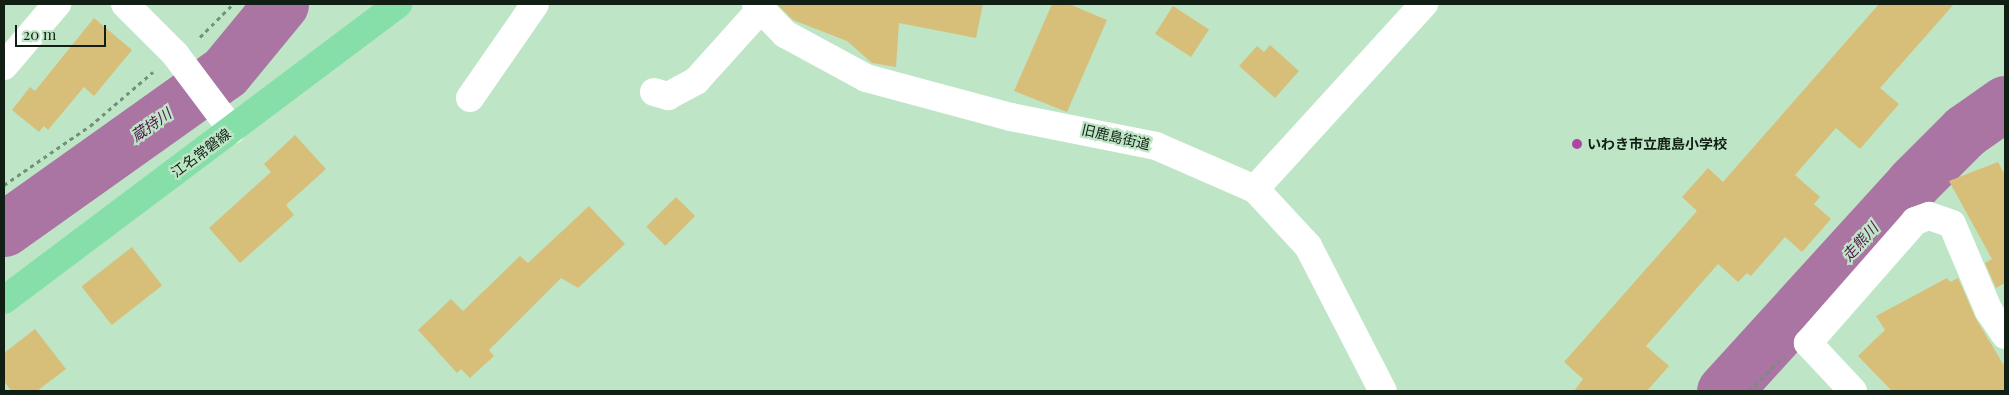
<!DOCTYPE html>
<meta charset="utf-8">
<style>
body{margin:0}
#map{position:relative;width:2009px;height:395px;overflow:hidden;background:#bee6c6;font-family:"Playfair Display","Noto Sans JP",serif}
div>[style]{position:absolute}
.river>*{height:55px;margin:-27.5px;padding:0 27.5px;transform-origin:27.5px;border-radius:27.5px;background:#aa74a3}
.building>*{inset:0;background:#d7bf79;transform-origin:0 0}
.path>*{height:3px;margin-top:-1.5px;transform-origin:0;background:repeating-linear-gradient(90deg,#739079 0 4px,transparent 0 8px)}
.minor>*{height:28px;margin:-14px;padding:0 14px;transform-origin:14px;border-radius:14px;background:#fff}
.major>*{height:28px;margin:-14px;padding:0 14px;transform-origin:14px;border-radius:14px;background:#86dfa8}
.dots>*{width:14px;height:14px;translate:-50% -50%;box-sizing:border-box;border:2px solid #bee6c6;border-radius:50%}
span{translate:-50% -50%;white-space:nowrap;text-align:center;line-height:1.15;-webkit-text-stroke:4.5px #bee6c6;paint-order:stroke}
.street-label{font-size:14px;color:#111f14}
.poi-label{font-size:14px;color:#111f14;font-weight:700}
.left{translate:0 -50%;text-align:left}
.water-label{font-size:15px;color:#571452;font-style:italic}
.frame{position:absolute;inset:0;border:5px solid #111f14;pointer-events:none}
.scale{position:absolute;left:15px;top:25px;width:91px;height:22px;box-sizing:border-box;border:2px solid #111f14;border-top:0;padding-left:6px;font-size:15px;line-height:18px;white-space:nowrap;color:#111f14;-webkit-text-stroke:4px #bee6c6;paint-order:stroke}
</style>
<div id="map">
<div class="river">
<div style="left:4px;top:229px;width:271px;rotate:-35.4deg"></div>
<div style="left:225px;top:72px;width:88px;rotate:-50.5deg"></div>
<div style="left:1724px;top:391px;width:281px;rotate:-47.7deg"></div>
<div style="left:1913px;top:183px;width:74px;rotate:-45deg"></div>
<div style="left:1965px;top:131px;width:49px;rotate:-35deg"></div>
</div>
<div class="building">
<div style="clip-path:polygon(777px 4px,983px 4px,976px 38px,899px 23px,896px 67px,872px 63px,847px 41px,793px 20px)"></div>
<div style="clip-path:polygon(1052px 4px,1069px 4px,1107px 20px,1067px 112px,1014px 91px)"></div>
<div style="clip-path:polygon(1879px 4px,1954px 4px,1880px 88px,1899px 104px,1860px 149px,1836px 128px,1795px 175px,1820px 197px,1814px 204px,1831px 219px,1802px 252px,1785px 237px,1751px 276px,1747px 273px,1738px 282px,1718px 264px,1646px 346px,1669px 366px,1647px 391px,1574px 391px,1583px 379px,1564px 362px,1697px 211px,1682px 197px,1708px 168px,1723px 182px)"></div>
<div style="left:1173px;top:6px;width:43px;height:33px;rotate:33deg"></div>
<div style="clip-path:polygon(94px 18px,132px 50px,94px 96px,84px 87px,48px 130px,44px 126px,39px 132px,12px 110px,30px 87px,35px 91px)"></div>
<div style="clip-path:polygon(1270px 45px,1299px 71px,1275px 98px,1239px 66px,1257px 46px,1264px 52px)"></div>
<div style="clip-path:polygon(295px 135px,326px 169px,286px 205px,294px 215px,240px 263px,209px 228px,271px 172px,264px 164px)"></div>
<div style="clip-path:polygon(1998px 162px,2005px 175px,2005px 283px,1996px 288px,1985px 263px,1992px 259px,1949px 181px)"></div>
<div style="left:676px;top:197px;width:27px;height:42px;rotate:45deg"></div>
<div style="clip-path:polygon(589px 206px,625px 244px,578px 288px,561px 278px,489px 350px,494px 356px,470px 378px,461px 369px,457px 373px,418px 330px,451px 299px,463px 311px,520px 256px,528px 263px)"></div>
<div style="left:132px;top:247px;width:49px;height:64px;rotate:52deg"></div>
<div style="clip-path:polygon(1947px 278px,1950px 282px,1958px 278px,1975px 317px,2005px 367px,2005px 391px,1892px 391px,1858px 356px,1885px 330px,1876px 316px)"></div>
<div style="clip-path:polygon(35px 329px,66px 369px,37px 391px,11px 391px,4px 381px,4px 353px)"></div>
</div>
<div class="path">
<div style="left:200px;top:37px;width:47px;rotate:-45deg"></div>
<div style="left:4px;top:185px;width:104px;rotate:-34.5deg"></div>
<div style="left:90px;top:126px;width:83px;rotate:-40.6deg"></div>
<div style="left:1749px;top:391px;width:49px;rotate:-45deg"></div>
</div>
<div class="minor">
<div style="left:125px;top:4px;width:71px;rotate:45deg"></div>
<div style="left:175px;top:54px;width:95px;rotate:53.1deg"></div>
<div style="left:756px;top:4px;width:42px;rotate:46deg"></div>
<div style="left:785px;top:34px;width:92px;rotate:28.5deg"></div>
<div style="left:866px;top:78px;width:150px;rotate:15.1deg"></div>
<div style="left:1011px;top:117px;width:148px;rotate:11.3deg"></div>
<div style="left:1156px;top:146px;width:108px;rotate:23.5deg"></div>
<div style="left:1255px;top:189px;width:78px;rotate:47.1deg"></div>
<div style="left:1308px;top:246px;width:163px;rotate:62.7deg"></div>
<div style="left:4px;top:66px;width:82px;rotate:-49.5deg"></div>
<div style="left:654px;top:92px;width:15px;rotate:16deg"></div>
<div style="left:668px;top:96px;width:32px;rotate:-28deg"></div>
<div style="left:696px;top:81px;width:96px;rotate:-48deg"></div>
<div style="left:470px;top:98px;width:114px;rotate:-55.3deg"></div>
<div style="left:1255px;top:189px;width:251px;rotate:-47.6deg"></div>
<div style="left:1853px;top:391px;width:66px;rotate:-133.2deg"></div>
<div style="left:1808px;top:343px;width:162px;rotate:-48.7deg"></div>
<div style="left:1915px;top:221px;width:15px;rotate:-20deg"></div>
<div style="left:1929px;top:216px;width:24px;rotate:19deg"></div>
<div style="left:1952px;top:224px;width:95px;rotate:67deg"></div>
<div style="left:1989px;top:311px;width:29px;rotate:56deg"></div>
</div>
<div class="major">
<div style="left:4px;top:300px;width:493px;rotate:-36.9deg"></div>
</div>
<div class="dots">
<div style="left:1577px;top:144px;background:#af44a5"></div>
</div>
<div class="street-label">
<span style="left:1116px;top:137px;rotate:13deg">旧鹿島街道</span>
<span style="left:201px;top:153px;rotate:-37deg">江名常磐線</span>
</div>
<div class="poi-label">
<span class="left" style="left:1587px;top:144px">いわき市立鹿島小学校</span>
</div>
<div class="water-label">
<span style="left:151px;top:125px;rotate:-35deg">蔵持川</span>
<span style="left:1860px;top:242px;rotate:-48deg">走熊川</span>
</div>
<div class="frame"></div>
<div class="scale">20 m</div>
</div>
